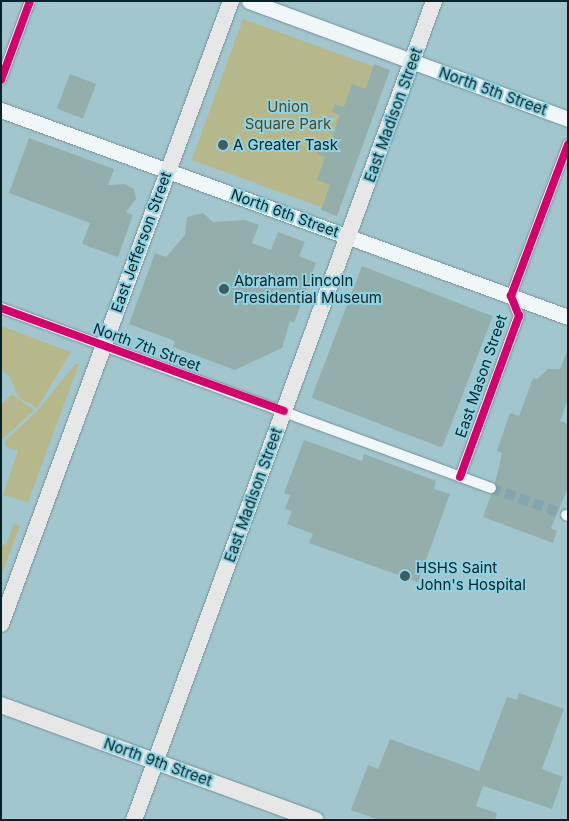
<!DOCTYPE html>
<style>
body{margin:0}
#map{position:relative;width:569px;height:821px;overflow:hidden;background:#a2c6ce;font-family:Inter,sans-serif}
div>[style]{position:absolute}
.green>*{inset:0;background:#b6b88b;transform-origin:0 0}
.building>*{inset:0;background:#94aeab;transform-origin:0 0}
.minor-tunnel>*{height:10px;margin-top:-5px;transform-origin:0;background:repeating-linear-gradient(90deg,#83a5ad 0 10px,transparent 0 15px)}
.roads{filter:drop-shadow(0 0 1px #749198) drop-shadow(0 0 1px #749198)}
.minor>*{height:10px;margin:-5px;padding:0 5px;transform-origin:5px;border-radius:5px;background:#f1f6f8}
.secondary>*{height:15px;margin:-7.5px;padding:0 7.5px;transform-origin:7.5px;border-radius:7.5px;background:#f1f6f8}
.primary>*{height:16px;margin:-8px;padding:0 8px;transform-origin:8px;border-radius:8px;background:#e8e7e7}
.cycleway>*{height:8px;margin:-4px;padding:0 4px;transform-origin:4px;border-radius:4px;background:#d6006c}
.dots>*{width:14px;height:14px;translate:-50% -50%;box-sizing:border-box;border:2px solid #8fd2e1;border-radius:50%}
span{translate:-50% -50%;white-space:nowrap;text-align:center;line-height:1.15;-webkit-text-stroke:4px #8fd2e1;paint-order:stroke}
.street-label{font-size:15px;color:#062329}
.park-label{font-size:15px;color:#544821}
.poi-label{font-size:15px;color:#062329}
.left{translate:0 -50%;text-align:left}
.frame{position:absolute;inset:0;border:2px solid #062329;pointer-events:none}
</style>
<div id="map">
<div class="green">
<div style="left:243px;top:19px;width:155px;height:150px;rotate:20deg"></div>
<div style="clip-path:polygon(1px 326px,71px 352px,37px 408px,18px 397px,10px 377px,1px 370px)"></div>
<div style="clip-path:polygon(75px 364px,79px 364px,28px 502px,3px 495px,18px 451px,5px 446px,6px 440px,39px 409px)"></div>
<div style="clip-path:polygon(12px 394px,34px 410px,1px 441px,1px 405px)"></div>
<div style="clip-path:polygon(14px 523px,20px 526px,1px 576px,1px 544px,6px 545px)"></div>
</div>
<div class="building">
<div style="clip-path:polygon(374px 64px,390px 70px,337px 216px,321px 210px,330px 185px,317px 180px,325px 157px,317px 154px,320px 146px,328px 149px,340px 115px,332px 112px,335px 104px,344px 107px,352px 84px,366px 89px)"></div>
<div style="left:70px;top:74px;width:28px;height:37px;rotate:21deg"></div>
<div style="clip-path:polygon(29px 138px,114px 169px,108px 185px,125px 184px,134px 189px,136px 199px,126px 212px,133px 215px,118px 257px,82px 244px,90px 223px,9px 193px)"></div>
<div style="clip-path:polygon(203px 213px,213px 222px,245px 220px,259px 225px,252px 243px,271px 250px,278px 232px,305px 242px,299px 256px,316px 263px,294px 323px,290px 321px,282px 348px,235px 370px,173px 347px,175px 341px,129px 324px,155px 253px,166px 257px,185px 235px,187px 217px)"></div>
<div style="left:362px;top:266px;width:140px;height:141px;rotate:21deg"></div>
<div style="clip-path:polygon(567px 351px,568px 399px,560px 421px,568px 424px,568px 488px,551px 528px,557px 531px,553px 543px,483px 517px,491px 495px,498px 490px,495px 483px,502px 453px,497px 451px,510px 413px,519px 416px,533px 378px,537px 379px,548px 369px,560px 369px)"></div>
<div style="clip-path:polygon(304px 440px,362px 461px,364px 454px,436px 481px,434px 489px,450px 494px,418px 582px,309px 543px,313px 534px,287px 524px,292px 511px,285px 509px,290px 495px,284px 493px)"></div>
<div style="clip-path:polygon(519px 693px,564px 709px,542px 769px,563px 777px,552px 809px,483px 786px,476px 806px,497px 813px,495px 820px,379px 820px,351px 810px,368px 765px,378px 769px,390px 739px,479px 771px,507px 697px,517px 700px)"></div>
</div>
<div class="minor-tunnel">
<div style="left:491px;top:488px;width:80px;rotate:19.8deg"></div>
</div>
<div class="roads">
<div class="minor">
<div style="left:1px;top:80px;width:84px;rotate:-69.8deg"></div>
<div style="left:1px;top:308px;width:522px;rotate:20.17deg"></div>
<div style="left:460px;top:477px;width:163px;rotate:-69.9deg"></div>
<div style="left:516px;top:324px;width:9px;rotate:-69deg"></div>
<div style="left:519px;top:316px;width:22px;rotate:-112deg"></div>
<div style="left:511px;top:296px;width:162px;rotate:-69.4deg"></div>
<div style="left:566px;top:515px;width:2px;rotate:27deg"></div>
</div>
<div class="secondary">
<div style="left:249px;top:1px;width:340px;rotate:20.3deg"></div>
<div style="left:1px;top:110px;width:604px;rotate:20.06deg"></div>
</div>
<div class="primary">
<div style="left:1px;top:624px;width:664px;rotate:-69.74deg"></div>
<div style="left:1px;top:705px;width:335px;rotate:20.1deg"></div>
<div style="left:134px;top:820px;width:872px;rotate:-69.88deg"></div>
</div>
</div>
<div class="cycleway">
<div style="left:1px;top:80px;width:84px;rotate:-69.8deg"></div>
<div style="left:1px;top:308px;width:301px;rotate:20deg"></div>
<div style="left:460px;top:477px;width:163px;rotate:-69.9deg"></div>
<div style="left:516px;top:324px;width:9px;rotate:-69deg"></div>
<div style="left:519px;top:316px;width:22px;rotate:-112deg"></div>
<div style="left:511px;top:296px;width:162px;rotate:-69.4deg"></div>
</div>
<div class="dots">
<div style="left:223px;top:145px;background:#3d5c63"></div>
<div style="left:224px;top:289px;background:#3d5c63"></div>
<div style="left:405px;top:576px;background:#3d5c63"></div>
</div>
<div class="street-label">
<span style="left:493px;top:91px;rotate:20deg">North 5th Street</span>
<span style="left:393px;top:115px;rotate:-70deg">East Madison Street</span>
<span style="left:285px;top:213px;rotate:20deg">North 6th Street</span>
<span style="left:141px;top:242px;rotate:-70deg">East Jefferson Street</span>
<span style="left:147px;top:347px;rotate:20deg">North 7th Street</span>
<span style="left:481px;top:376px;rotate:-71deg">East Mason Street</span>
<span style="left:253px;top:495px;rotate:-70deg">East Madison Street</span>
<span style="left:158px;top:762px;rotate:20deg">North 9th Street</span>
</div>
<div class="park-label">
<span style="left:288px;top:115px">Union<br>Square Park</span>
</div>
<div class="poi-label">
<span class="left" style="left:233px;top:145px">A Greater Task</span>
<span class="left" style="left:234px;top:289px">Abraham Lincoln<br>Presidential Museum</span>
<span class="left" style="left:416px;top:576px">HSHS Saint<br>John's Hospital</span>
</div>
<div class="frame"></div>
</div>
